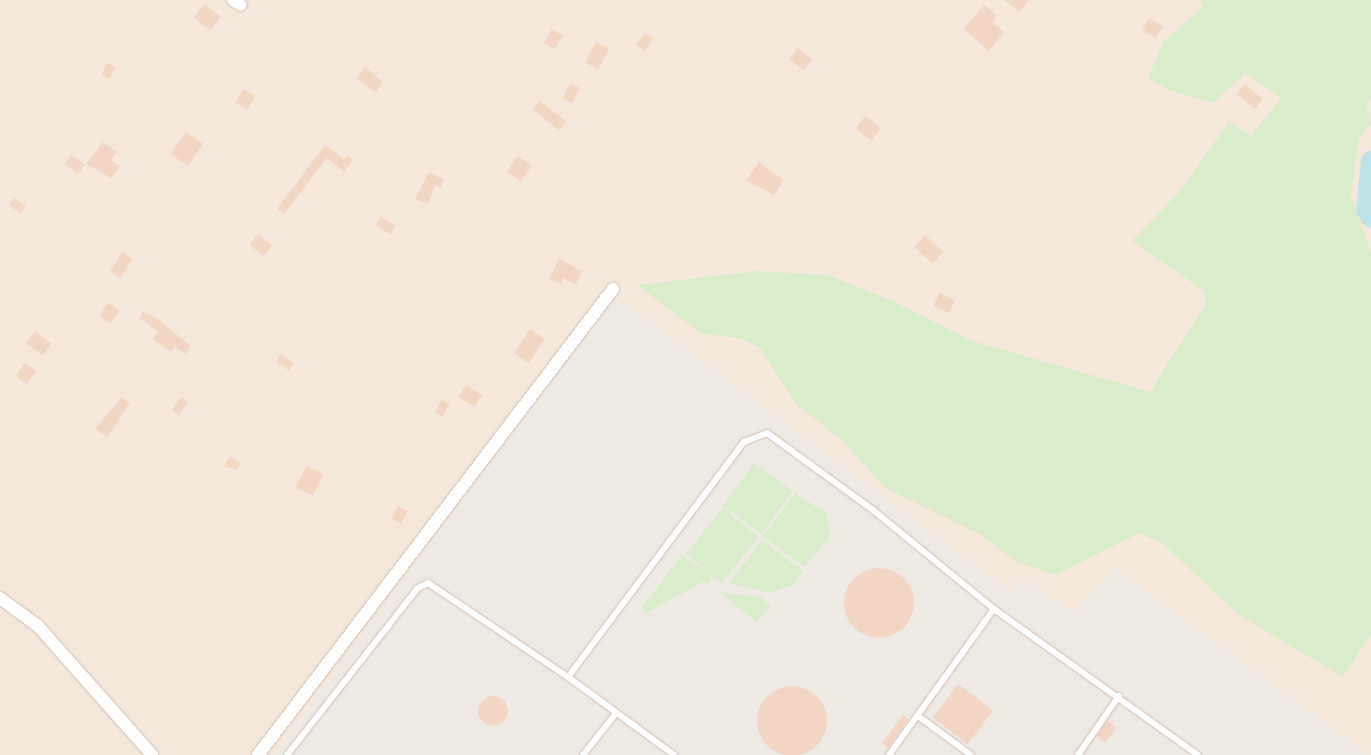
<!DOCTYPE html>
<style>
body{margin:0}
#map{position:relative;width:1371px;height:755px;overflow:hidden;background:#fdf6ec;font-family:Commissioner,sans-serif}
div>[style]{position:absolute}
.residential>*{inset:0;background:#f5e8da;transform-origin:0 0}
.industrial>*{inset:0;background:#efe9e4}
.green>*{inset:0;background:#d8ecc9;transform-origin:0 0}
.river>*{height:20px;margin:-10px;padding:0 10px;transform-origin:10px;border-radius:10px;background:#bfe3e8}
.building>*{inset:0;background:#f3d5c3;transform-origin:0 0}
.round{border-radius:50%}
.roads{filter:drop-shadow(0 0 1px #d1beb0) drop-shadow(0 0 1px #d1beb0)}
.service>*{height:6px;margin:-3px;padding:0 3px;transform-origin:3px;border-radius:3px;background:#fff}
.minor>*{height:12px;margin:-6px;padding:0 6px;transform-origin:6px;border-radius:6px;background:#fff}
span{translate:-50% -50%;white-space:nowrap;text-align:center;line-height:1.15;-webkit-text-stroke:4px #fffaf3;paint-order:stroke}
</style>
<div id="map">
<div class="residential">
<div style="left:0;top:0;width:1371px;height:755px"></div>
</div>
<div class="industrial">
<div style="clip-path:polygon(614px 295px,1011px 592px,1022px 578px,1074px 613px,1113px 567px,1368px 755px,273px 755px)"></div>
</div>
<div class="green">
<div style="clip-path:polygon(1200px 0,1371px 0,1371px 98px,1366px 106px,1371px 124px,1359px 138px,1351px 196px,1371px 253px,1371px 635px,1343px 677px,1239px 615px,1163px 544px,1139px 533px,1056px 575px,1016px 562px,981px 535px,885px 488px,844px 442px,796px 404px,760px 348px,742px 339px,700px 333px,637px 285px,757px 271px,828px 275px,895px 302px,972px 341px,1150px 392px,1205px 305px,1204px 291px,1132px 241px,1179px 192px,1229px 122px,1251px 136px,1281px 98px,1245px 73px,1213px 103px,1169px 90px,1148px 78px,1164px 41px,1203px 7px)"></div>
<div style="left:754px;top:463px;width:48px;height:53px;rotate:36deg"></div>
<div style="clip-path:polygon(795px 493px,826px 513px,830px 536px,805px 567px,763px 537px)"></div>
<div style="left:723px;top:508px;width:46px;height:59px;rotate:39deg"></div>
<div style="clip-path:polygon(762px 540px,803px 571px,793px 585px,769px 593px,729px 583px)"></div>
<div style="clip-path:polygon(682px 555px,714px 576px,709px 583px,703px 582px,646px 613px,642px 607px)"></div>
<div style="clip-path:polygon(720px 592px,761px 597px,771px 606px,756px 622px)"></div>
</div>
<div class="river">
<div style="left:1371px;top:161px;width:49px;rotate:95.8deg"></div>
<div style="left:1366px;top:210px;width:9px;rotate:58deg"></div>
</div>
<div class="building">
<div style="clip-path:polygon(1004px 0,1029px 0,1020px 12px)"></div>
<div style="left:204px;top:4px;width:21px;height:17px;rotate:37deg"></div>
<div style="clip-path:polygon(984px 5px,997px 16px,992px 22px,1004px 32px,989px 51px,963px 29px)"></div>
<div style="left:1149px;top:18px;width:16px;height:14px;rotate:30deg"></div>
<div style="left:552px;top:29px;width:13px;height:16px;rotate:32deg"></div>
<div style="left:645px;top:33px;width:10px;height:15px;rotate:37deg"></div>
<div style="left:596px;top:42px;width:15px;height:23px;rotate:28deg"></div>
<div style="left:798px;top:48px;width:19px;height:14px;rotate:39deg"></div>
<div style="left:108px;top:63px;width:9px;height:13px;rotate:32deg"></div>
<div style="clip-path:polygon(365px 67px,383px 82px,376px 92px,356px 79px)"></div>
<div style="left:570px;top:83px;width:11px;height:17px;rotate:27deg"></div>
<div style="left:1244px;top:84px;width:24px;height:13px;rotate:38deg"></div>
<div style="left:244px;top:89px;width:14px;height:16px;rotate:34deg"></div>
<div style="left:540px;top:101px;width:33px;height:11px;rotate:38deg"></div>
<div style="left:865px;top:116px;width:20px;height:16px;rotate:37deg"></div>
<div style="left:186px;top:132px;width:21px;height:27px;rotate:35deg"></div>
<div style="clip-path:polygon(103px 142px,117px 152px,111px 160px,120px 166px,111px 178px,86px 164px)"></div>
<div style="clip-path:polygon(325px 145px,344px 159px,347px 155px,353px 160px,344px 172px,327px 158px,284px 214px,277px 209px)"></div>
<div style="left:71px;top:155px;width:17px;height:11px;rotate:36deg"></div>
<div style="left:518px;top:156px;width:17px;height:19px;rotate:36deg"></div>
<div style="clip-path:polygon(759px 162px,784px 180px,774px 195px,746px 180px)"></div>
<div style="clip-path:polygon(429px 172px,444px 180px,440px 188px,435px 185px,428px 204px,415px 199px)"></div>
<div style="left:14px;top:198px;width:14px;height:9px;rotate:34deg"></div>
<div style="left:381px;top:217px;width:17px;height:10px;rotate:31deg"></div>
<div style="left:258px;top:234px;width:18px;height:14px;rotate:38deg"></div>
<div style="left:925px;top:235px;width:25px;height:16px;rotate:42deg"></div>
<div style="left:122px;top:252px;width:12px;height:23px;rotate:31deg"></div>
<div style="clip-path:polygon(559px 258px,582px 272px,575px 285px,564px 278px,561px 284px,549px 279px)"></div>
<div style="left:940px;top:293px;width:17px;height:14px;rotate:28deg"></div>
<div style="left:108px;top:303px;width:14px;height:16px;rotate:34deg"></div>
<div style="clip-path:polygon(143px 312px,155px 317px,191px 346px,186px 354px,175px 347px,171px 352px,152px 339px,158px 332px,139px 318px)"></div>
<div style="left:530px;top:329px;width:18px;height:29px;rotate:34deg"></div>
<div style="left:35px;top:331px;width:21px;height:15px;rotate:37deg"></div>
<div style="left:281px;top:354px;width:16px;height:9px;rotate:35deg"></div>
<div style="left:25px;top:363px;width:14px;height:16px;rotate:36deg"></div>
<div style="left:466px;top:385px;width:19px;height:14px;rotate:32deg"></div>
<div style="clip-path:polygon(122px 397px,130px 403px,107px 437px,95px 429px)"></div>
<div style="left:181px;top:397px;width:9px;height:16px;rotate:36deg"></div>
<div style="left:442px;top:400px;width:9px;height:14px;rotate:32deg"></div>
<div style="clip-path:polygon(230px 456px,241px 463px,237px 470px,224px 466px)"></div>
<div style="left:306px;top:466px;width:19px;height:24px;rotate:25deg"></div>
<div style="left:398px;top:506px;width:11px;height:14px;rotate:27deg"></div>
<div class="round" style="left:844px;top:568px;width:70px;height:70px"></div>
<div style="left:958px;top:684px;width:44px;height:42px;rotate:37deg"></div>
<div class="round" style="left:757px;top:686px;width:70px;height:70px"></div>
<div class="round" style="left:478px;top:696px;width:30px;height:30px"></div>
<div style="clip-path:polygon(903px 715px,908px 719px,888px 748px,882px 743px)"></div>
<div style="left:1108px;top:721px;width:11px;height:19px;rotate:38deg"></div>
</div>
<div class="roads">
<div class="service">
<div style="left:568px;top:677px;width:294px;rotate:-53.2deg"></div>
<div style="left:744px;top:442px;width:25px;rotate:-21deg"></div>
<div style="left:767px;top:433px;width:131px;rotate:36deg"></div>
<div style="left:873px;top:510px;width:156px;rotate:39.3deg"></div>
<div style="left:994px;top:609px;width:251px;rotate:35.6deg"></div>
<div style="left:918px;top:716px;width:66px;rotate:36.3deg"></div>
<div style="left:287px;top:755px;width:212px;rotate:-51.9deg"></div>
<div style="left:418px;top:588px;width:11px;rotate:-27deg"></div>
<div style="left:428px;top:583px;width:169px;rotate:33.9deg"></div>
<div style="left:568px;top:677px;width:132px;rotate:36.3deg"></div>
<div style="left:583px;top:755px;width:53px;rotate:-51.8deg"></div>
<div style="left:889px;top:755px;width:180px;rotate:-54.3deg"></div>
<div style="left:1078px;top:755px;width:72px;rotate:-55.2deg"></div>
</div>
<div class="minor">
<div style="left:233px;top:0;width:9px;rotate:32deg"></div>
<div style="left:0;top:598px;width:47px;rotate:36.4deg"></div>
<div style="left:38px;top:626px;width:172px;rotate:48.5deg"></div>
<div style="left:258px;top:755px;width:586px;rotate:-52.7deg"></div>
</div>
</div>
</div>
